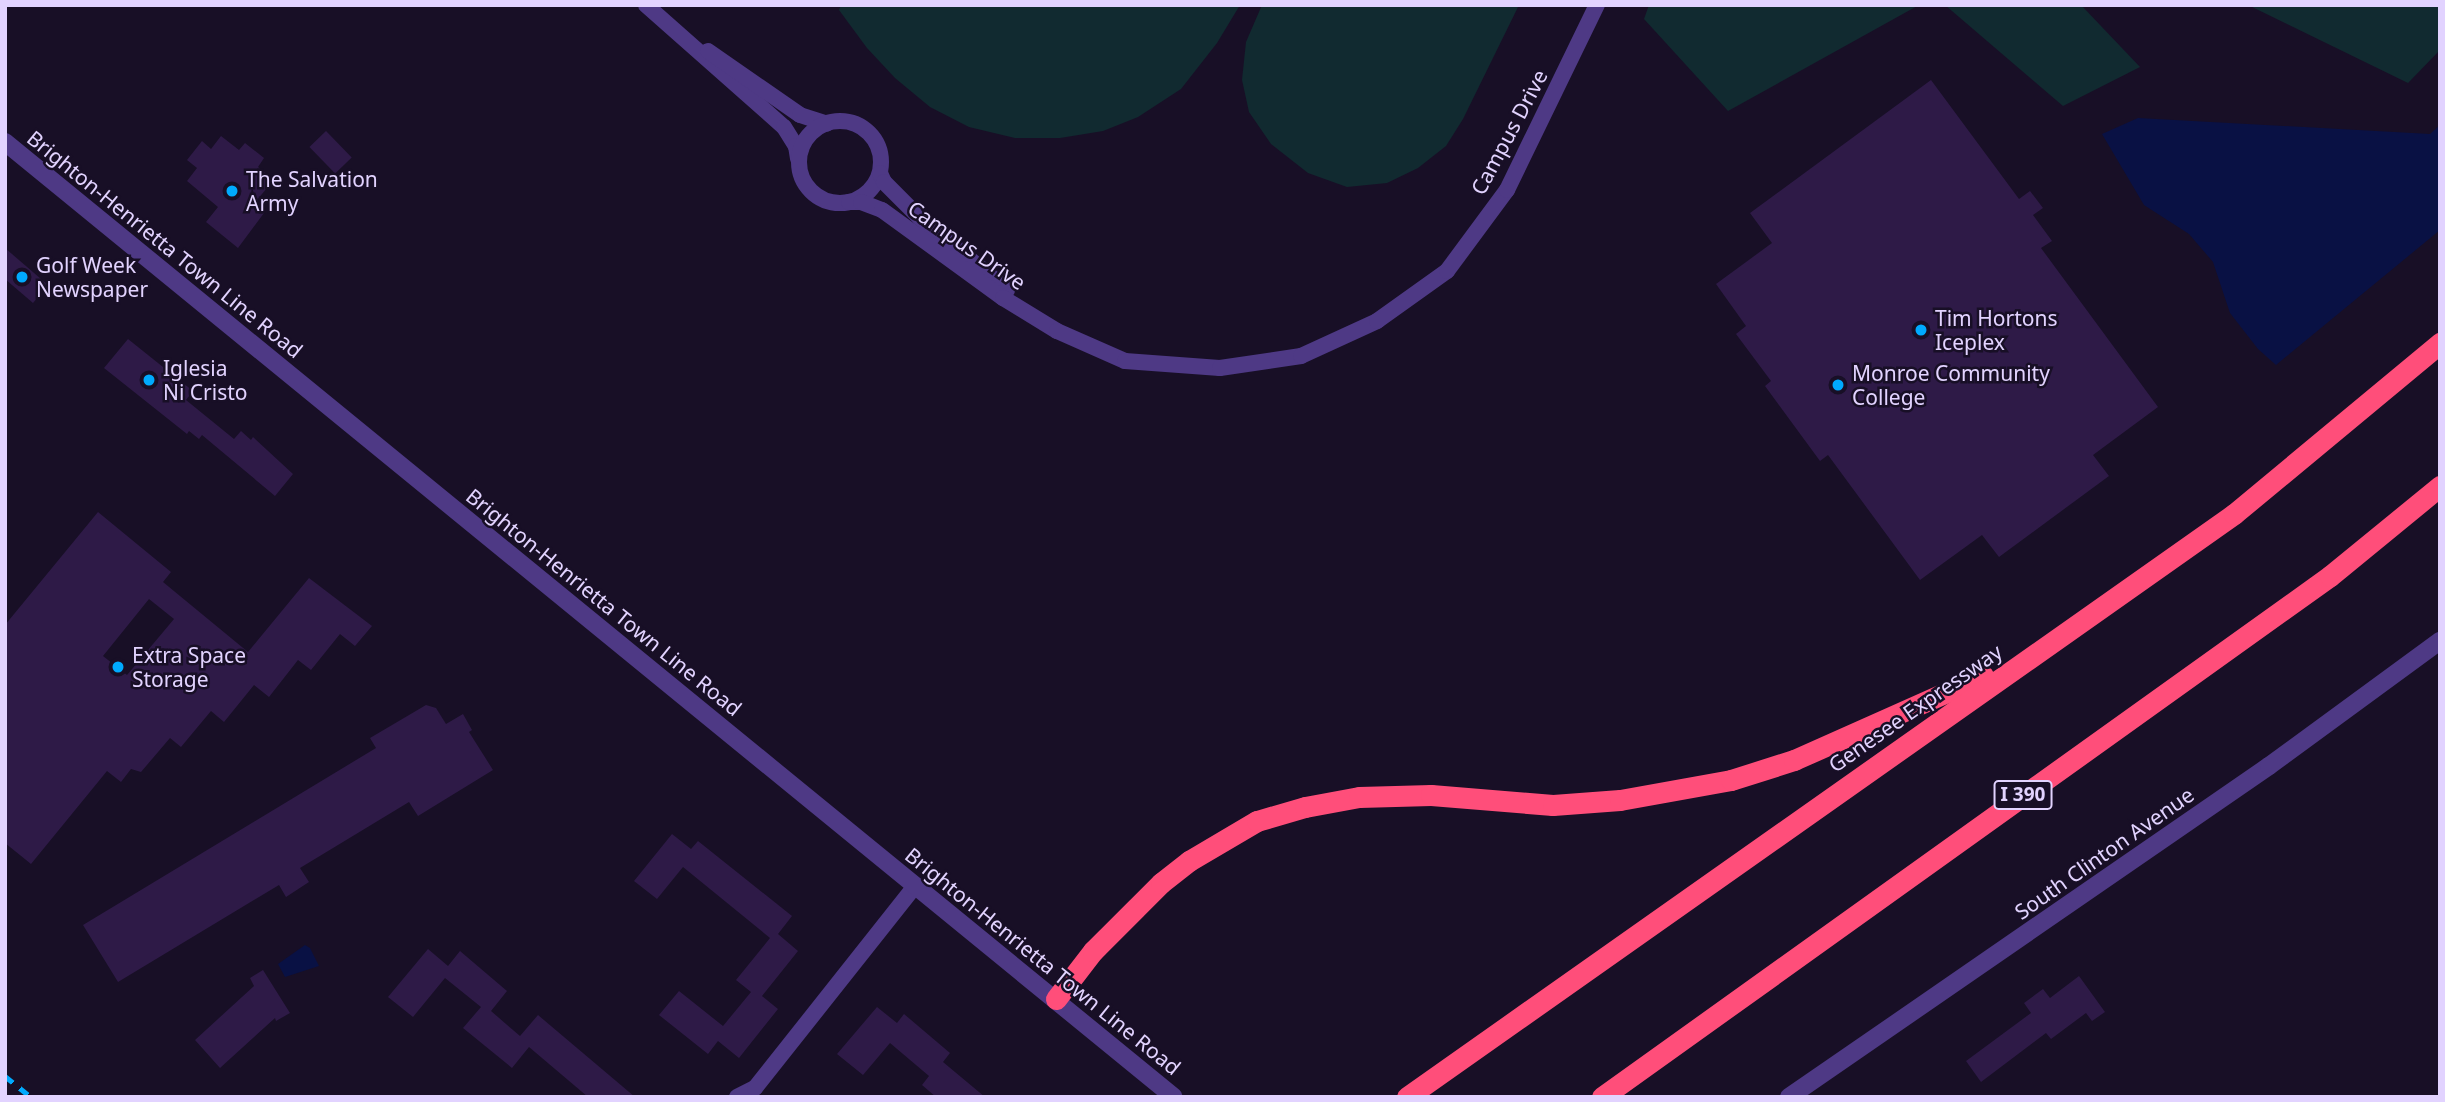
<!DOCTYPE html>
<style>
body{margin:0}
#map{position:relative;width:2445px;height:1102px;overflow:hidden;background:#180f26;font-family:"Noto Sans",sans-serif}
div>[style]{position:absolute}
.green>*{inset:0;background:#112a30}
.water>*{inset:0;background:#091144}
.building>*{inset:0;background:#2e1a47;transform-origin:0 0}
.minor>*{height:16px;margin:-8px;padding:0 8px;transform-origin:8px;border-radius:8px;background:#4e3985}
.minor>.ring{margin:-8px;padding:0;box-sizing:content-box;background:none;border:16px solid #4e3985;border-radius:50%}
.tertiary>*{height:18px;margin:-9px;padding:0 9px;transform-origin:9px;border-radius:9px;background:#4e3985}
.motorway>*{height:21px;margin:-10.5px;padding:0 10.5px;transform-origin:10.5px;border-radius:10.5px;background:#ff4e7a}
.rail>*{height:5px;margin-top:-2.5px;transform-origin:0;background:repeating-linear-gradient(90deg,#00aafe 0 10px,transparent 0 19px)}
.dots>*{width:19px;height:19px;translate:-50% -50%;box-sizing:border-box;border:4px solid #180f26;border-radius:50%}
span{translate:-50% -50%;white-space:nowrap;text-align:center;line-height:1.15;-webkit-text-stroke:5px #180f26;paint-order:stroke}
.shield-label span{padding:2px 5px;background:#180f26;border:2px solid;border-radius:5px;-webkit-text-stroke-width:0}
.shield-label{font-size:19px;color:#e2d3ff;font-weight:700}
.street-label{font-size:21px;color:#e2d3ff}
.poi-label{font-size:21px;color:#e2d3ff}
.left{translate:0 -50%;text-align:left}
.frame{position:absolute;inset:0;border:7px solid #e2d3ff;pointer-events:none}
</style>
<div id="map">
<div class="green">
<div style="clip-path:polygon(841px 5px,1240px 5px,1217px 43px,1181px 89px,1138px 117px,1103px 131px,1060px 138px,1015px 138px,969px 127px,930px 107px,895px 78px,867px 48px,839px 10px)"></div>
<div style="clip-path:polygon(1262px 5px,1519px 5px,1463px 119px,1446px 146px,1418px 168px,1387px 183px,1347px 187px,1308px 173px,1271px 144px,1249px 112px,1242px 80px,1246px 42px)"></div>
<div style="clip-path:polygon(1649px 5px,1919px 5px,1728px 111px,1644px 19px)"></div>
<div style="clip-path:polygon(1945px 5px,2081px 5px,2140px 67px,2063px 106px)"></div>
<div style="clip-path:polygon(2248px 5px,2440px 5px,2440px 50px,2408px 83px)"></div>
</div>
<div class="water">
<div style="clip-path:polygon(2138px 118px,2430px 134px,2440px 125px,2440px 230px,2276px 365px,2258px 349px,2230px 313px,2213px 262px,2189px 234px,2144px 205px,2102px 134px)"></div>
<div style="clip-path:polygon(305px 945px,310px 948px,319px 966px,285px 977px,278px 964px)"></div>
</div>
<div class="building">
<div style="clip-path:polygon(1931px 80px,2019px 199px,2030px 191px,2043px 208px,2033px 215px,2052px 241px,2041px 248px,2158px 407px,2093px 455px,2109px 476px,1999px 557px,1982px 535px,1920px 580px,1828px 455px,1820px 461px,1765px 386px,1771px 381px,1736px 334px,1746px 326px,1716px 284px,1772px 243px,1750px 213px)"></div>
<div style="left:326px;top:131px;width:37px;height:23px;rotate:46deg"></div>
<div style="clip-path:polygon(221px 136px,239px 150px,245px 143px,264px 158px,258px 167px,274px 180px,256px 201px,256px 206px,264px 213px,238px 248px,206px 222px,218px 207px,187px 181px,197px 168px,187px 160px,202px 141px,211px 149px)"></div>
<div style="clip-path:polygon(5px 248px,48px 285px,33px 303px,5px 279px)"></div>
<div style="clip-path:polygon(128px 339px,193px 391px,186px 400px,234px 439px,241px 431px,251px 440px,253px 437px,293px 474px,275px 496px,202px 435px,199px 439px,189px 431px,187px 434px,104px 368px)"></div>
<div style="clip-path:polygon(evenodd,98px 512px,171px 572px,163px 582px,248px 652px,309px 578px,372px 626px,355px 646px,340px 634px,311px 670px,298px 660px,269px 697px,254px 685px,224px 722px,211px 711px,181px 747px,170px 738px,141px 772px,131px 769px,121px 782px,107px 771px,31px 864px,5px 843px,5px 625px,98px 512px,149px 599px,174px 619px,127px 675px,103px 656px,149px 599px)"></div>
<div style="clip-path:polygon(426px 705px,436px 708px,446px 724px,463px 714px,472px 730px,469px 732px,493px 770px,418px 816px,409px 802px,300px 868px,309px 882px,286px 897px,279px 885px,118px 982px,83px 925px,376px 748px,370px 738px)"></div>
<div style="clip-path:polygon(672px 834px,691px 849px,698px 841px,792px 916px,778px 934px,798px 951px,762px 996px,778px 1009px,739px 1058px,718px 1041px,708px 1054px,659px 1015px,679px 991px,723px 1026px,751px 992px,736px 980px,770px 938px,683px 867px,657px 899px,634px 881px)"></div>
<div style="clip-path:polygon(428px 949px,448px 966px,460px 951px,507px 991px,491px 1011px,520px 1036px,538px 1015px,635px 1097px,588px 1097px,529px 1047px,512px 1068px,463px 1028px,481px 1007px,445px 978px,413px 1017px,388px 997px)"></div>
<div style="clip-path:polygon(263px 970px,290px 1013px,276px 1021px,275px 1018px,220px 1068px,195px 1040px,254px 986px,250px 978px)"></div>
<div style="clip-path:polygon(2079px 976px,2105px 1012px,2092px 1021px,2086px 1013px,2051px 1039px,2046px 1033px,1981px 1082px,1966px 1061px,2031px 1013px,2024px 1003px,2043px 989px,2050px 998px)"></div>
<div style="clip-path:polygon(877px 1007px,897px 1023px,904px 1014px,950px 1053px,943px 1062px,985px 1097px,936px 1097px,922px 1085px,929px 1076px,890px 1043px,863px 1075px,837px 1054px)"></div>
</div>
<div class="minor">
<div style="left:646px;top:5px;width:184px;rotate:41.5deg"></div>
<div style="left:784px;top:127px;width:22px;rotate:58deg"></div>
<div style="left:796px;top:146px;width:13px;rotate:81deg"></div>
<div style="left:708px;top:51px;width:112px;rotate:34.8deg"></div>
<div style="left:800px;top:115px;width:28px;rotate:18deg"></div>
<div class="ring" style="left:799px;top:121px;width:66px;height:66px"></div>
<div style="left:880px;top:173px;width:10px;rotate:66deg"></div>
<div style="left:884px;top:182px;width:51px;rotate:45deg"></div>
<div style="left:920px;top:218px;width:113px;rotate:39.6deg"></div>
<div style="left:849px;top:202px;width:12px"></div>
<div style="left:861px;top:202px;width:22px;rotate:21deg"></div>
<div style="left:882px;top:210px;width:150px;rotate:36deg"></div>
<div style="left:1003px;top:298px;width:63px;rotate:31.4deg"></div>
<div style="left:1057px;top:331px;width:74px;rotate:23.8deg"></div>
<div style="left:1125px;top:361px;width:95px;rotate:4.2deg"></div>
<div style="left:1220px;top:368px;width:82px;rotate:-8.4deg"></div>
<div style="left:1301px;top:356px;width:84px;rotate:-24.7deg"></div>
<div style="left:1377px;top:321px;width:86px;rotate:-35.5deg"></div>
<div style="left:1447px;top:271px;width:101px;rotate:-53.5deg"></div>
<div style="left:1507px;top:190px;width:206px;rotate:-64.1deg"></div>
<div style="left:737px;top:1097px;width:20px;rotate:-27deg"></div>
<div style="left:755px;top:1088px;width:258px;rotate:-51.6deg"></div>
</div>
<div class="tertiary">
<div style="left:5px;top:142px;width:1509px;rotate:39.25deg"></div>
<div style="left:1789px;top:1097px;width:583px;rotate:-34.59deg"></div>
<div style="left:2269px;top:766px;width:212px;rotate:-36.2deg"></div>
</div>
<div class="motorway">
<div style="left:1056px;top:999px;width:61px;rotate:-52.4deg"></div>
<div style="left:1093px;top:951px;width:96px;rotate:-45deg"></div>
<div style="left:1161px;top:883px;width:36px;rotate:-38deg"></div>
<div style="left:1189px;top:861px;width:79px;rotate:-30.5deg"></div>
<div style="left:1257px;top:821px;width:50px;rotate:-16.3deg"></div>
<div style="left:1305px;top:807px;width:55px;rotate:-10.5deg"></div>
<div style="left:1359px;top:797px;width:72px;rotate:-1.6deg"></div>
<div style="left:1431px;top:795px;width:122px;rotate:4.7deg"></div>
<div style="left:1553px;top:805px;width:67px;rotate:-4.3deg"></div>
<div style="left:1620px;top:800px;width:113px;rotate:-10.2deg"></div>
<div style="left:1731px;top:780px;width:66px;rotate:-17.6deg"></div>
<div style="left:1794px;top:760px;width:207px;rotate:-24deg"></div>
<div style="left:1407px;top:1097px;width:1012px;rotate:-35.18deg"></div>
<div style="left:2234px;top:514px;width:268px;rotate:-39.7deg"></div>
<div style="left:1602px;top:1097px;width:895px;rotate:-35.59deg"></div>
<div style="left:2330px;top:576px;width:142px;rotate:-39.3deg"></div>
</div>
<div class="rail">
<div style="left:5px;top:1076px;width:33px;rotate:39deg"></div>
</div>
<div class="dots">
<div style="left:232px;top:191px;background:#00aafe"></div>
<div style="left:22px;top:277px;background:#00aafe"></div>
<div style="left:1921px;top:330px;background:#00aafe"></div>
<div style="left:149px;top:380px;background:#00aafe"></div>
<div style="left:1838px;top:385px;background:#00aafe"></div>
<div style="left:118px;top:667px;background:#00aafe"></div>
</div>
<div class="shield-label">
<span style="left:2023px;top:795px">I 390</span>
</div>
<div class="street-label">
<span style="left:1509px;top:132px;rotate:-62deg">Campus Drive</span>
<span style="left:165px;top:244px;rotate:39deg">Brighton-Henrietta Town Line Road</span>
<span style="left:967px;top:245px;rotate:35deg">Campus Drive</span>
<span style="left:604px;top:602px;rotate:39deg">Brighton-Henrietta Town Line Road</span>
<span style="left:1915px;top:708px;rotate:-35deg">Genesee Expressway</span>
<span style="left:2104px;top:853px;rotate:-35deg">South Clinton Avenue</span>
<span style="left:1043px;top:961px;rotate:39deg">Brighton-Henrietta Town Line Road</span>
</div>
<div class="poi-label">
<span class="left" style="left:246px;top:191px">The Salvation<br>Army</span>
<span class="left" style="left:36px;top:277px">Golf Week<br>Newspaper</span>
<span class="left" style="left:1935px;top:330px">Tim Hortons<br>Iceplex</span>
<span class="left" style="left:163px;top:380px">Iglesia<br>Ni Cristo</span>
<span class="left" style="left:1852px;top:385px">Monroe Community<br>College</span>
<span class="left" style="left:132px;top:667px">Extra Space<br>Storage</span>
</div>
<div class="frame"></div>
</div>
